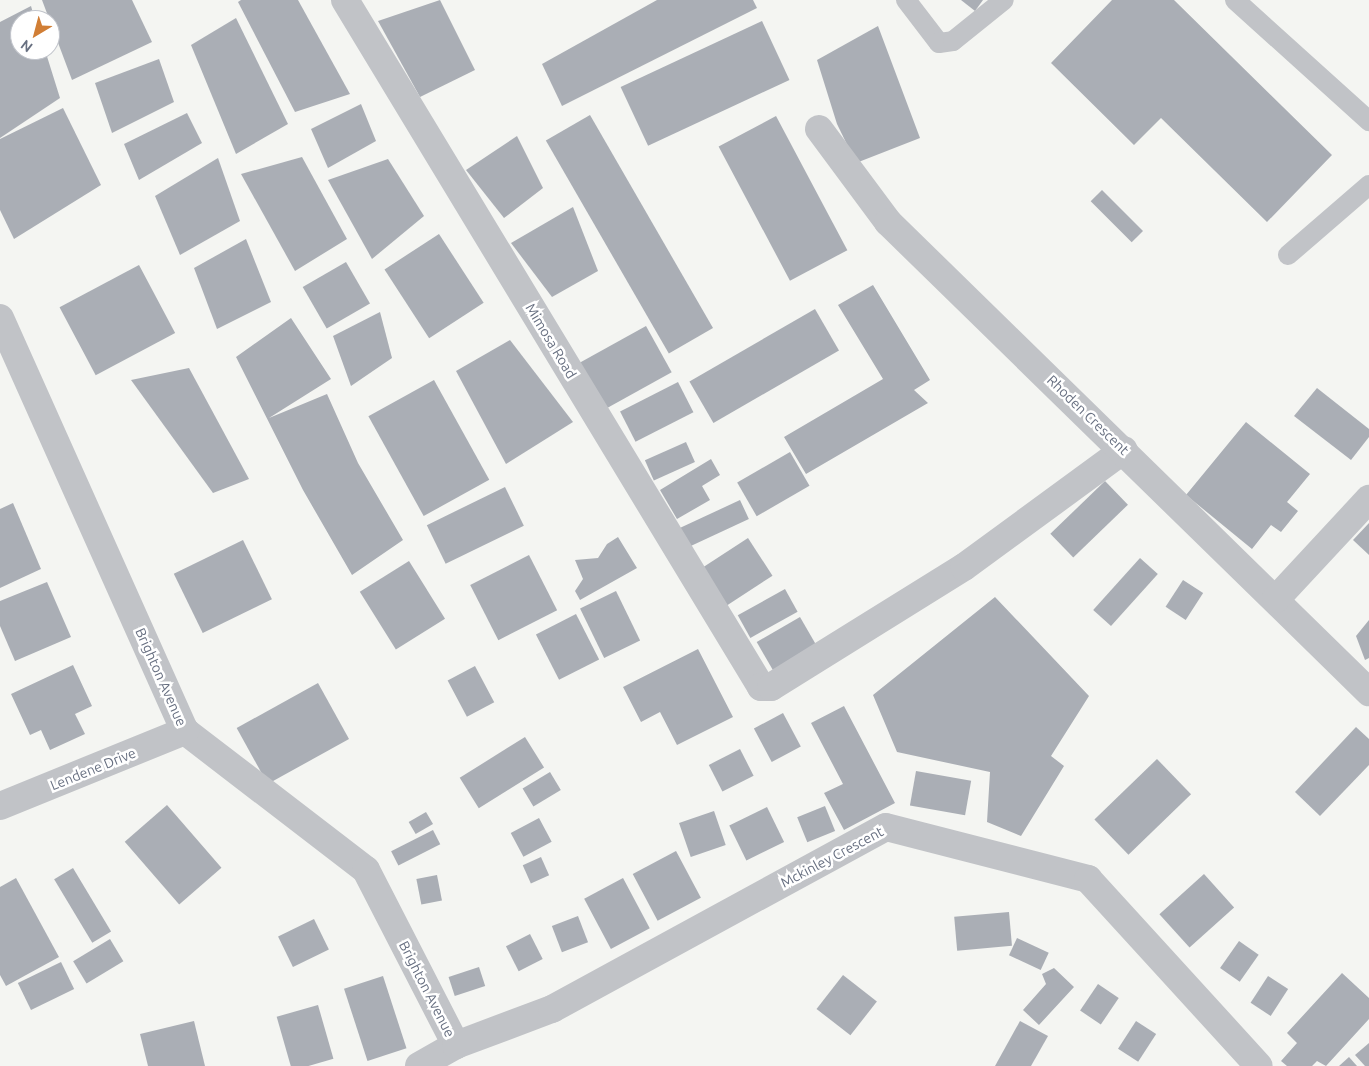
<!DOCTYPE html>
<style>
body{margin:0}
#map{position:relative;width:1369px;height:1066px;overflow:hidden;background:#f4f5f2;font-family:Ubuntu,sans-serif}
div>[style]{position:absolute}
.building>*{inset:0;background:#aaaeb5;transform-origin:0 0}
.lane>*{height:20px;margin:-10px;padding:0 10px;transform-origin:10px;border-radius:10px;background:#c1c3c7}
.street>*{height:28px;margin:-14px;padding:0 14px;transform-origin:14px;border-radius:14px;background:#c1c3c7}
span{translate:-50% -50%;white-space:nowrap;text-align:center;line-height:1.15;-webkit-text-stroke:5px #fff;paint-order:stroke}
.street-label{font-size:14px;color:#676f80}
.north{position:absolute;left:10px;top:10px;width:50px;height:50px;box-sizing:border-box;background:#fff;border:1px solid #c2c5cc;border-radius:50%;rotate:217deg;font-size:14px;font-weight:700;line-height:20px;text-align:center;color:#676f80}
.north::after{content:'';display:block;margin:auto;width:18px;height:22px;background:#d17e35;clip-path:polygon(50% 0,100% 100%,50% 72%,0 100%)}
</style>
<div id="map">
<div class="building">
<div style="clip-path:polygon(42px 0,132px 0,152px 42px,72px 80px)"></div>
<div style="clip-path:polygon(241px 0,298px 0,350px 94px,295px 112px,238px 2px)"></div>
<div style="clip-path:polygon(440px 0,475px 70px,420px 97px,378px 21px)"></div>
<div style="clip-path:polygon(657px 0,753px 0,757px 8px,562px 106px,542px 64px)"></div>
<div style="clip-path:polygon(961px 0,983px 0,975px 11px)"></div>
<div style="clip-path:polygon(1112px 0,1174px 0,1332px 155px,1267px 222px,1161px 118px,1134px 145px,1051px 63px)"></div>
<div style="clip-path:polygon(31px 6px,35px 20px,20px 20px,20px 50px,45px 50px,60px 98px,0 138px,0 22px)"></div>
<div style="clip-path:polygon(236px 18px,288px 124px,236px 154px,191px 45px)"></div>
<div style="left:762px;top:21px;width:65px;height:156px;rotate:65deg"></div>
<div style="clip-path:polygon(878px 26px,920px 138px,856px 163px,837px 124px,817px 60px)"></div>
<div style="clip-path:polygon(159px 59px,174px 102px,112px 133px,95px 83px)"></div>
<div style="clip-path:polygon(361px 104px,376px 141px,328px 168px,311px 129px)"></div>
<div style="clip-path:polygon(63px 108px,101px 185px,14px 239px,0 210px,0 139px)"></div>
<div style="clip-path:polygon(187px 113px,202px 143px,139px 180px,124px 144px)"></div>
<div style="left:590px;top:115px;width:246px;height:51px;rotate:60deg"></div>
<div style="left:776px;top:116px;width:152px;height:65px;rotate:62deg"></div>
<div style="clip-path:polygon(517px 136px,543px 188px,504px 218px,466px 170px)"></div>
<div style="clip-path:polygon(302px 157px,347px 239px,295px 271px,241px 174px)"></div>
<div style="clip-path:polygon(218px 158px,240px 221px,180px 255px,155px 196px)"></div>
<div style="clip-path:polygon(388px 159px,424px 216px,372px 259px,328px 180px)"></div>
<div style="left:1102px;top:190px;width:58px;height:16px;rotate:45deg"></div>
<div style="clip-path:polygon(573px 207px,598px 271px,552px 297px,511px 243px)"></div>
<div style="left:439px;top:234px;width:82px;height:65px;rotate:57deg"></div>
<div style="clip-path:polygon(246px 239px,271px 302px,217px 329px,194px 268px)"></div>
<div style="left:346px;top:262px;width:48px;height:50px;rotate:60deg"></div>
<div style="left:139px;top:265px;width:77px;height:90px;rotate:62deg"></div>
<div style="clip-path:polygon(873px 285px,930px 380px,914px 390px,928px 403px,806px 474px,784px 437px,883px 379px,838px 305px)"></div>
<div style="left:815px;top:309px;width:48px;height:145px;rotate:60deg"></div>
<div style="clip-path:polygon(380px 312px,392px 358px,351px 386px,333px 336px)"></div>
<div style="clip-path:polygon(291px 318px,331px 379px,269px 418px,327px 394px,358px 463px,403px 540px,352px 575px,303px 490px,236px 357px)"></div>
<div style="left:646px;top:326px;width:53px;height:81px;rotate:61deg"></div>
<div style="clip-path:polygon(510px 340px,573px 422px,506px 464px,456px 371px)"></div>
<div style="clip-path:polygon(189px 368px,249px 479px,213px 493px,131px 380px)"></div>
<div style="left:434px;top:380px;width:114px;height:75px;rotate:61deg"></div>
<div style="left:678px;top:382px;width:34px;height:65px;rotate:63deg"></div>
<div style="clip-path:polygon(1317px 388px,1369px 429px,1369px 437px,1351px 460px,1294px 416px)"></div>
<div style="clip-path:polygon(1246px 422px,1310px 474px,1287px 502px,1298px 511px,1281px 532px,1271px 525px,1252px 549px,1186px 495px)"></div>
<div style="left:686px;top:442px;width:22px;height:45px;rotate:66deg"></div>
<div style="left:790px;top:452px;width:39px;height:61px;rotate:60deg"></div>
<div style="clip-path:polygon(711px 459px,720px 475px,702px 486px,710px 500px,677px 519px,660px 490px)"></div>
<div style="left:1105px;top:481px;width:33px;height:76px;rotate:46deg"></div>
<div style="left:505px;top:487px;width:43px;height:87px;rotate:64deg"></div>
<div style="left:740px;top:500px;width:21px;height:70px;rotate:65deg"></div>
<div style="clip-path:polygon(13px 503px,41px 569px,0 588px,0 509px)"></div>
<div style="clip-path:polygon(1369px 523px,1369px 555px,1353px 540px)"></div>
<div style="clip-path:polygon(618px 537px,637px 568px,580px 600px,575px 591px,583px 579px,575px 560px,598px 558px,607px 544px)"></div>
<div style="left:748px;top:538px;width:45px;height:54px;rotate:57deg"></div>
<div style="left:243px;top:540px;width:66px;height:77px;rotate:64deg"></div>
<div style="left:529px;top:555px;width:62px;height:66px;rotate:63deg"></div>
<div style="left:1140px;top:558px;width:24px;height:70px;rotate:42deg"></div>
<div style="left:409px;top:561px;width:68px;height:58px;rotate:58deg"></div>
<div style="left:1183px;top:580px;width:24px;height:32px;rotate:33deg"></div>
<div style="clip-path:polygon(47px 582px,71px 637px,15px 661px,0 626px,0 601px)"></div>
<div style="left:785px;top:589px;width:26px;height:54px;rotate:61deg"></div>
<div style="left:616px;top:591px;width:55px;height:40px;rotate:64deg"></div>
<div style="clip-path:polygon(995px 597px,1089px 696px,1051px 756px,1064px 766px,1021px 836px,987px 822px,990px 772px,897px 752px,873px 695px)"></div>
<div style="left:576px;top:614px;width:51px;height:45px;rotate:63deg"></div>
<div style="left:800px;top:617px;width:39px;height:50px;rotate:60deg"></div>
<div style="clip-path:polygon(1369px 620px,1369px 658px,1365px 660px,1356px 636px)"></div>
<div style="clip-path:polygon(698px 649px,733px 717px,677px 745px,660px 712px,641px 722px,623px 687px)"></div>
<div style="clip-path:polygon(73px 665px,92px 706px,75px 714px,85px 734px,50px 750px,41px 730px,30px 735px,11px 694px)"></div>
<div style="left:475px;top:666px;width:41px;height:31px;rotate:62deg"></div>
<div style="left:318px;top:683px;width:64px;height:93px;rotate:61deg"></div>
<div style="clip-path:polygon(844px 706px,895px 803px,844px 830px,824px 793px,843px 784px,811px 723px)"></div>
<div style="left:783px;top:713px;width:38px;height:33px;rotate:62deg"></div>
<div style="clip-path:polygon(1356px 727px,1369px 739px,1369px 765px,1320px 816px,1295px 792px)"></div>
<div style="left:525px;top:737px;width:36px;height:77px;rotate:58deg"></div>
<div style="left:740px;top:749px;width:30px;height:35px;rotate:63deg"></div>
<div style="left:1157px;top:759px;width:49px;height:87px;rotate:46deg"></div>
<div style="left:916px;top:771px;width:56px;height:35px;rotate:10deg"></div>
<div style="left:550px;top:772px;width:21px;height:32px;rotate:59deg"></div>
<div style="left:167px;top:805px;width:83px;height:56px;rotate:49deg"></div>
<div style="left:825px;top:806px;width:27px;height:30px;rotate:68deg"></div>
<div style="left:767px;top:807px;width:39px;height:42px;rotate:64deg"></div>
<div style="left:714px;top:811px;width:36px;height:37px;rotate:71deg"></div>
<div style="left:426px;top:812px;width:14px;height:20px;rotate:60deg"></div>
<div style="left:539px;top:818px;width:27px;height:32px;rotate:62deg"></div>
<div style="left:433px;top:830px;width:16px;height:47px;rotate:63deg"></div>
<div style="left:676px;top:851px;width:53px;height:49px;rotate:62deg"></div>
<div style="left:541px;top:857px;width:20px;height:20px;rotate:66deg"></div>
<div style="left:73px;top:868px;width:74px;height:22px;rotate:59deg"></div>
<div style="left:1204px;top:874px;width:45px;height:60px;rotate:48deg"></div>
<div style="left:437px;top:875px;width:26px;height:21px;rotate:79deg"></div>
<div style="clip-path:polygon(16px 878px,59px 957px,6px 986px,0 975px,0 887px)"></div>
<div style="left:623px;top:878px;width:57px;height:44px;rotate:62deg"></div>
<div style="left:1009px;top:912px;width:34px;height:55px;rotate:85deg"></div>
<div style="left:578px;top:916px;width:28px;height:28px;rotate:69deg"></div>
<div style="left:314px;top:919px;width:34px;height:40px;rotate:64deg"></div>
<div style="left:530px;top:934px;width:28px;height:27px;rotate:63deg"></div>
<div style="left:1017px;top:938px;width:35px;height:19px;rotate:25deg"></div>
<div style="left:110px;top:939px;width:26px;height:43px;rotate:59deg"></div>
<div style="left:1239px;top:941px;width:24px;height:33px;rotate:35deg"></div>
<div style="left:61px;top:962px;width:30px;height:48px;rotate:64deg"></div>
<div style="left:479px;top:967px;width:20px;height:32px;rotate:72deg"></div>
<div style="clip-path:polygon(1054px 968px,1074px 987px,1039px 1025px,1023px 1010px,1046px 984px,1042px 974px)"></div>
<div style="clip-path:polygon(1342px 973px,1369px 998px,1369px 1019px,1326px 1066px,1317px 1061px,1312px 1066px,1287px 1066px,1281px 1061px,1297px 1043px,1287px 1033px)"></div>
<div style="left:843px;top:975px;width:43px;height:43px;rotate:38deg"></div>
<div style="left:383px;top:976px;width:76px;height:41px;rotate:72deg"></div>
<div style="left:1268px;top:976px;width:24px;height:32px;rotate:33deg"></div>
<div style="left:1098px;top:984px;width:25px;height:32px;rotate:34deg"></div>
<div style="left:318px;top:1005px;width:56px;height:43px;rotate:74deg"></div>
<div style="clip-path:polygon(194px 1021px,205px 1066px,148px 1066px,140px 1034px)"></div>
<div style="clip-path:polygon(1020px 1021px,1048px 1036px,1031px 1066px,995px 1066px)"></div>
<div style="left:1136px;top:1021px;width:24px;height:33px;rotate:33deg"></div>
<div style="clip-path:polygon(1369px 1043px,1369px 1066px,1365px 1066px,1355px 1055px)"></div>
<div style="clip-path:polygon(1349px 1057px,1357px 1066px,1339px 1066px)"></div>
</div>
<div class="lane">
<div style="left:906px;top:0;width:54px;rotate:52.5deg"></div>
<div style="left:939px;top:43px;width:14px;rotate:-8deg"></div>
<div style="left:953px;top:41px;width:65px;rotate:-38.8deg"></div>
<div style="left:1235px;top:0;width:181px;rotate:42.1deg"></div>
<div style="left:1288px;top:255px;width:107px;rotate:-40.8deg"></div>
</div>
<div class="street">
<div style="left:345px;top:0;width:803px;rotate:58.8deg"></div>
<div style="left:761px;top:687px;width:10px"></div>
<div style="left:771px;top:687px;width:227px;rotate:-31.9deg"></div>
<div style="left:964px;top:567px;width:198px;rotate:-36.2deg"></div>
<div style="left:819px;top:129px;width:116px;rotate:53.4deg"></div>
<div style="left:888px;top:222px;width:673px;rotate:44.34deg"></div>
<div style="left:0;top:318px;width:453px;rotate:65.9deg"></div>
<div style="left:185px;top:731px;width:228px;rotate:37.5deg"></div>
<div style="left:366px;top:870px;width:197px;rotate:62.8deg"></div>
<div style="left:1276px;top:599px;width:137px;rotate:-47.1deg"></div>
<div style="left:0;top:806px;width:200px;rotate:-22.1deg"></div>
<div style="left:419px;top:1066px;width:43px;rotate:-29.6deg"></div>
<div style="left:456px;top:1045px;width:103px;rotate:-20.6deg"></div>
<div style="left:552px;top:1009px;width:380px;rotate:-28.6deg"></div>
<div style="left:886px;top:827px;width:209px;rotate:14.4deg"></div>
<div style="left:1088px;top:879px;width:253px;rotate:47.6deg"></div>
</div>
<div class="street-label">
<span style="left:551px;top:341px;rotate:59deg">Mimosa Road</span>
<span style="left:1088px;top:415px;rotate:44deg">Rhoden Crescent</span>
<span style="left:161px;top:677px;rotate:66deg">Brighton Avenue</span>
<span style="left:93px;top:769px;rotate:-22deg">Lendene Drive</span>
<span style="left:832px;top:857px;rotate:-28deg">Mckinley Crescent</span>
<span style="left:427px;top:989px;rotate:63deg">Brighton Avenue</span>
</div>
<div class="north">N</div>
</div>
